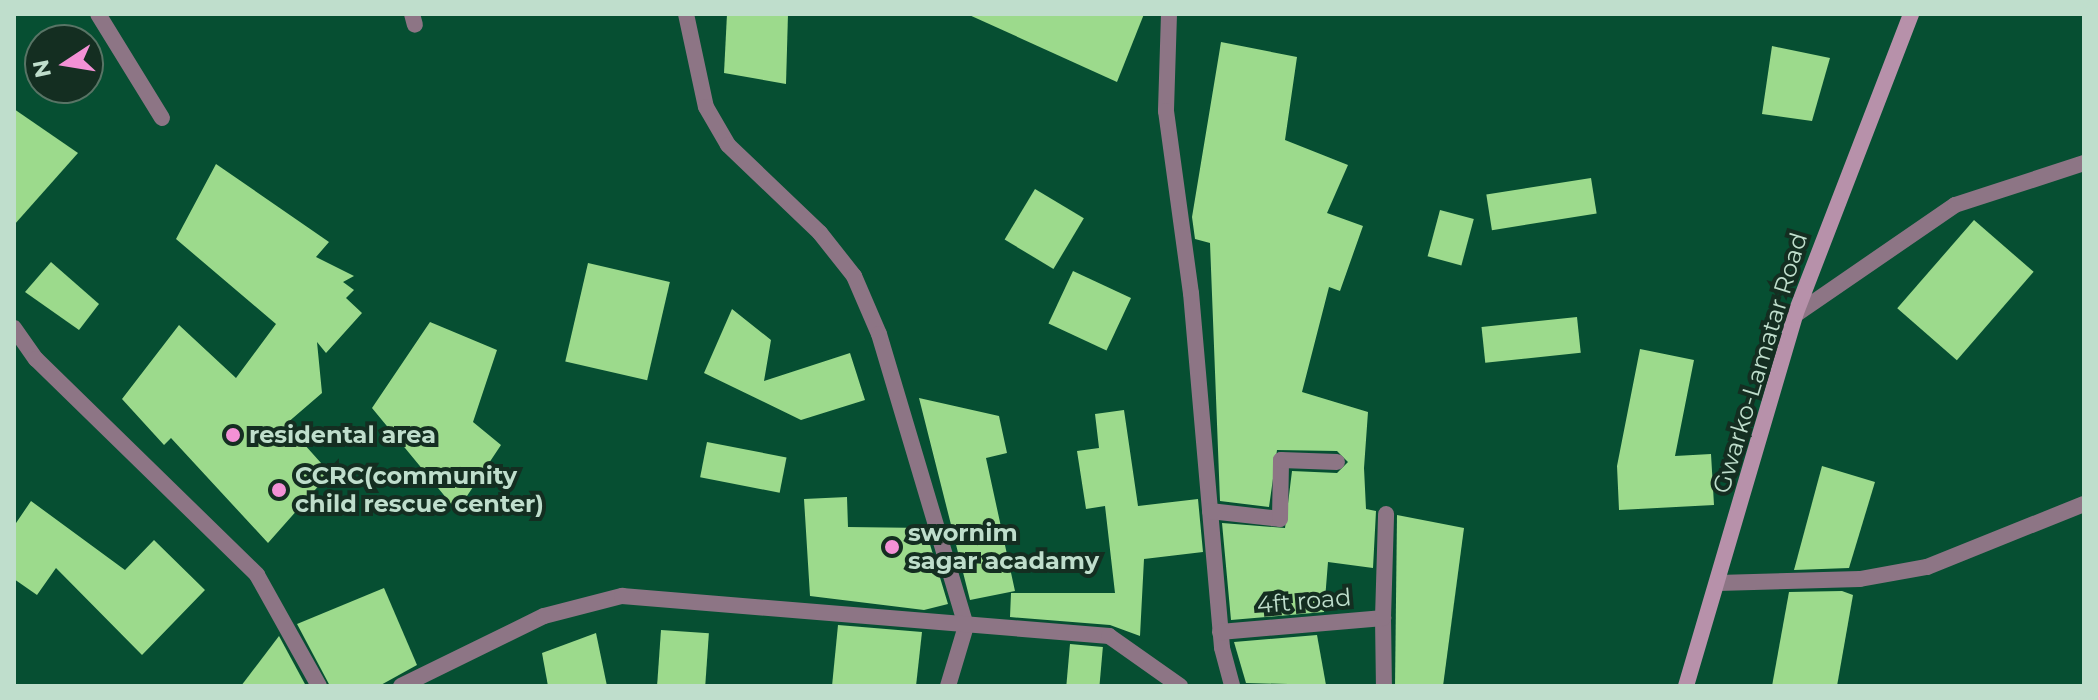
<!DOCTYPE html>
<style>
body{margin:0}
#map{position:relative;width:2098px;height:700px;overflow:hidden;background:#064f32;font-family:Montserrat,sans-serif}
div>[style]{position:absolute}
.building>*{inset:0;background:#9cda8c;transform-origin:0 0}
.minor>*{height:16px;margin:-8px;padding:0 8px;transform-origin:8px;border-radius:8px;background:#8d7585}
.secondary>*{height:16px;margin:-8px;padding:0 8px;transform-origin:8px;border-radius:8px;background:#b791aa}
.dots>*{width:22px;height:22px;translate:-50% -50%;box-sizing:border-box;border:4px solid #142e21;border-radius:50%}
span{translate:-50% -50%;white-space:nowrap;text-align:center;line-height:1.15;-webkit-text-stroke:8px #142e21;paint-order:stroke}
.street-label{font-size:24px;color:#bfdecc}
.poi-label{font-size:24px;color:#bfdecc;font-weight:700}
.left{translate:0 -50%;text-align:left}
.frame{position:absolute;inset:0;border:16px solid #bfdecc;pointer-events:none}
.north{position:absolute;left:24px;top:24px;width:80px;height:80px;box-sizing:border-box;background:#142e21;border:2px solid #587465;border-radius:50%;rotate:258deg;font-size:22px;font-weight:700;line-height:32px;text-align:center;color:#bfdecc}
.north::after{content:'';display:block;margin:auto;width:28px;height:36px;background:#f391d5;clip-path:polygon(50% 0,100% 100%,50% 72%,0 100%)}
</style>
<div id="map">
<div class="building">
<div style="clip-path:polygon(727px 14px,788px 14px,786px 84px,724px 73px)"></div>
<div style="clip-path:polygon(967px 14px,1144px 14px,1117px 82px)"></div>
<div style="clip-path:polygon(1221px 42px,1297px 57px,1285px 140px,1348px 165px,1327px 213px,1363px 226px,1340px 291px,1329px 287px,1302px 392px,1368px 412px,1364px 468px,1366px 509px,1376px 511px,1373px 568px,1328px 562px,1324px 612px,1231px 620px,1222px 523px,1285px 528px,1292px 471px,1337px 473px,1348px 462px,1337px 451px,1277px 450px,1269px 507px,1220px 501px,1210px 243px,1195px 239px,1192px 217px)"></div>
<div style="clip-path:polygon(1772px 46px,1830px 58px,1812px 121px,1762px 114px)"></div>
<div style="clip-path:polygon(14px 109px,78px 153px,14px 225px)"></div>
<div style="clip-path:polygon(216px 164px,329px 242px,316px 257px,354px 276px,343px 282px,354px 290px,346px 298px,362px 313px,326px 353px,317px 342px,322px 393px,286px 424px,330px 473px,268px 543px,171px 438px,164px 445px,122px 399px,179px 325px,236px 378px,276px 324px,176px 239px)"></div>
<div style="left:1591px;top:178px;width:36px;height:106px;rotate:81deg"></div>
<div style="left:1035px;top:189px;width:57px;height:59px;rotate:31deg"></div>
<div style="left:1440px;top:210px;width:35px;height:48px;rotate:15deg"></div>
<div style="left:1974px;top:220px;width:79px;height:117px;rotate:41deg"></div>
<div style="clip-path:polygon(51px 262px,99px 304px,79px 330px,25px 292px)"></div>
<div style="left:588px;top:263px;width:84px;height:101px;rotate:13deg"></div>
<div style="left:1073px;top:271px;width:64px;height:58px;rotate:25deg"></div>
<div style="clip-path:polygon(732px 309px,771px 340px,764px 381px,850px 353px,865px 400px,801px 420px,704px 373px)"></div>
<div style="left:1577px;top:317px;width:36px;height:96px;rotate:84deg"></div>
<div style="clip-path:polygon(430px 322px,497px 350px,473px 422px,501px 445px,457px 511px,372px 408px)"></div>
<div style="clip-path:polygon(1640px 349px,1694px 360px,1675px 456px,1711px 454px,1714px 505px,1619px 510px,1617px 466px)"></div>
<div style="clip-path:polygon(919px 398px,999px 416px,1007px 453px,986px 458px,1015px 591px,970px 600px)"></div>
<div style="clip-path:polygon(1124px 410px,1138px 506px,1198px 499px,1203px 552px,1144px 559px,1140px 636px,1110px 625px,1010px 617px,1011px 593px,1115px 593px,1105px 506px,1086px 509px,1077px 451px,1099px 448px,1095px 414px)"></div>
<div style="left:707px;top:442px;width:81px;height:36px;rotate:11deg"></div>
<div style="clip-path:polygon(1822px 466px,1875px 482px,1849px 568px,1794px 570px)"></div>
<div style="clip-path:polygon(847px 497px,848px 527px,925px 528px,948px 604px,924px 610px,810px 596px,804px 499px)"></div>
<div style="clip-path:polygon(31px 501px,125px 570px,154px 540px,205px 590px,142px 655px,56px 568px,37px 595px,14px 579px,14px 526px)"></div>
<div style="clip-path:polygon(1397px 515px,1464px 528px,1443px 686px,1395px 686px)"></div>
<div style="clip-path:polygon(384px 588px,417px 665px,379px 686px,330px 686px,297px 624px)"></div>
<div style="clip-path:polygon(1842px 591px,1853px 595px,1837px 686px,1772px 686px,1789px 592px)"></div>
<div style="clip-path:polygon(838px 625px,922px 632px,916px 686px,832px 686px)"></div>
<div style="left:661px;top:630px;width:48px;height:56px;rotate:4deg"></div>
<div style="clip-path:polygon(596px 633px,607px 686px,548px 686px,542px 653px)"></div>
<div style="clip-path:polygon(1317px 635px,1326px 685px,1246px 683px,1234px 642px)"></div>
<div style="clip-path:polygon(279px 636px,306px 686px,241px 686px)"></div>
<div style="left:1070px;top:644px;width:33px;height:42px;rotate:5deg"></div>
</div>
<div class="minor">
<div style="left:98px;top:14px;width:122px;rotate:58.4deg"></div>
<div style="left:412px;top:14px;width:11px;rotate:75deg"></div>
<div style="left:686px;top:14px;width:95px;rotate:77.9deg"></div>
<div style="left:706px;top:107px;width:44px;rotate:59.9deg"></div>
<div style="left:728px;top:145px;width:127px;rotate:43.7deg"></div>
<div style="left:820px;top:233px;width:55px;rotate:51.7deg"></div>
<div style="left:854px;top:276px;width:63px;rotate:66.7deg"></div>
<div style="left:879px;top:334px;width:305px;rotate:73.4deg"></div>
<div style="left:966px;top:626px;width:63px;rotate:106.7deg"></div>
<div style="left:1169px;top:14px;width:97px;rotate:91.8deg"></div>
<div style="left:1166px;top:111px;width:184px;rotate:82.2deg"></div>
<div style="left:1191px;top:293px;width:356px;rotate:85deg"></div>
<div style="left:1222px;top:648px;width:39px;rotate:75deg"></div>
<div style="left:1795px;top:315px;width:194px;rotate:-34.5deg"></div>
<div style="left:1955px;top:205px;width:136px;rotate:-18deg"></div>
<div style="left:14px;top:328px;width:38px;rotate:55deg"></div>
<div style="left:36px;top:359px;width:309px;rotate:44.3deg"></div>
<div style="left:257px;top:575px;width:127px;rotate:60.8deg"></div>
<div style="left:1210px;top:511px;width:70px;rotate:6.5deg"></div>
<div style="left:1280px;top:519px;width:59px;rotate:-89deg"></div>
<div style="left:1281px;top:460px;width:56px;rotate:2deg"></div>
<div style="left:1718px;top:583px;width:142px;rotate:-1.6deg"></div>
<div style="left:1860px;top:579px;width:68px;rotate:-10.2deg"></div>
<div style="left:1927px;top:567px;width:169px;rotate:-21.9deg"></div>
<div style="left:1383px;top:618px;width:68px;rotate:89.2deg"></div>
<div style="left:1220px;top:632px;width:164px;rotate:-4.9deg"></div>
<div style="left:1383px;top:618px;width:104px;rotate:-88.3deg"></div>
<div style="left:401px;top:686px;width:159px;rotate:-26.1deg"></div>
<div style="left:544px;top:616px;width:81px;rotate:-14.4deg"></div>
<div style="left:622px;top:596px;width:489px;rotate:4.7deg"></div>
<div style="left:1109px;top:636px;width:87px;rotate:35.2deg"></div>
</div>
<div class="secondary">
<div style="left:1686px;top:686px;width:387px;rotate:-73.6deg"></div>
<div style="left:1795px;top:315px;width:323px;rotate:-68.9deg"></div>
</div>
<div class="dots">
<div style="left:233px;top:435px;background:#f391d5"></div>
<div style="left:279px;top:490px;background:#f391d5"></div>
<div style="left:892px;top:547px;background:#f391d5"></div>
</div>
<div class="street-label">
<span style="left:1760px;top:363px;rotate:-73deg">Gwarko-Lamatar Road</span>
<span style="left:1304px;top:601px;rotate:-5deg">4ft road</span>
</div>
<div class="poi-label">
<span class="left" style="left:249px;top:435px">residental area</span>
<span class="left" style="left:295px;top:490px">CCRC(community<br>child rescue center)</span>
<span class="left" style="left:908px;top:547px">swornim<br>sagar acadamy</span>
</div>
<div class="frame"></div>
<div class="north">N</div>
</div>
